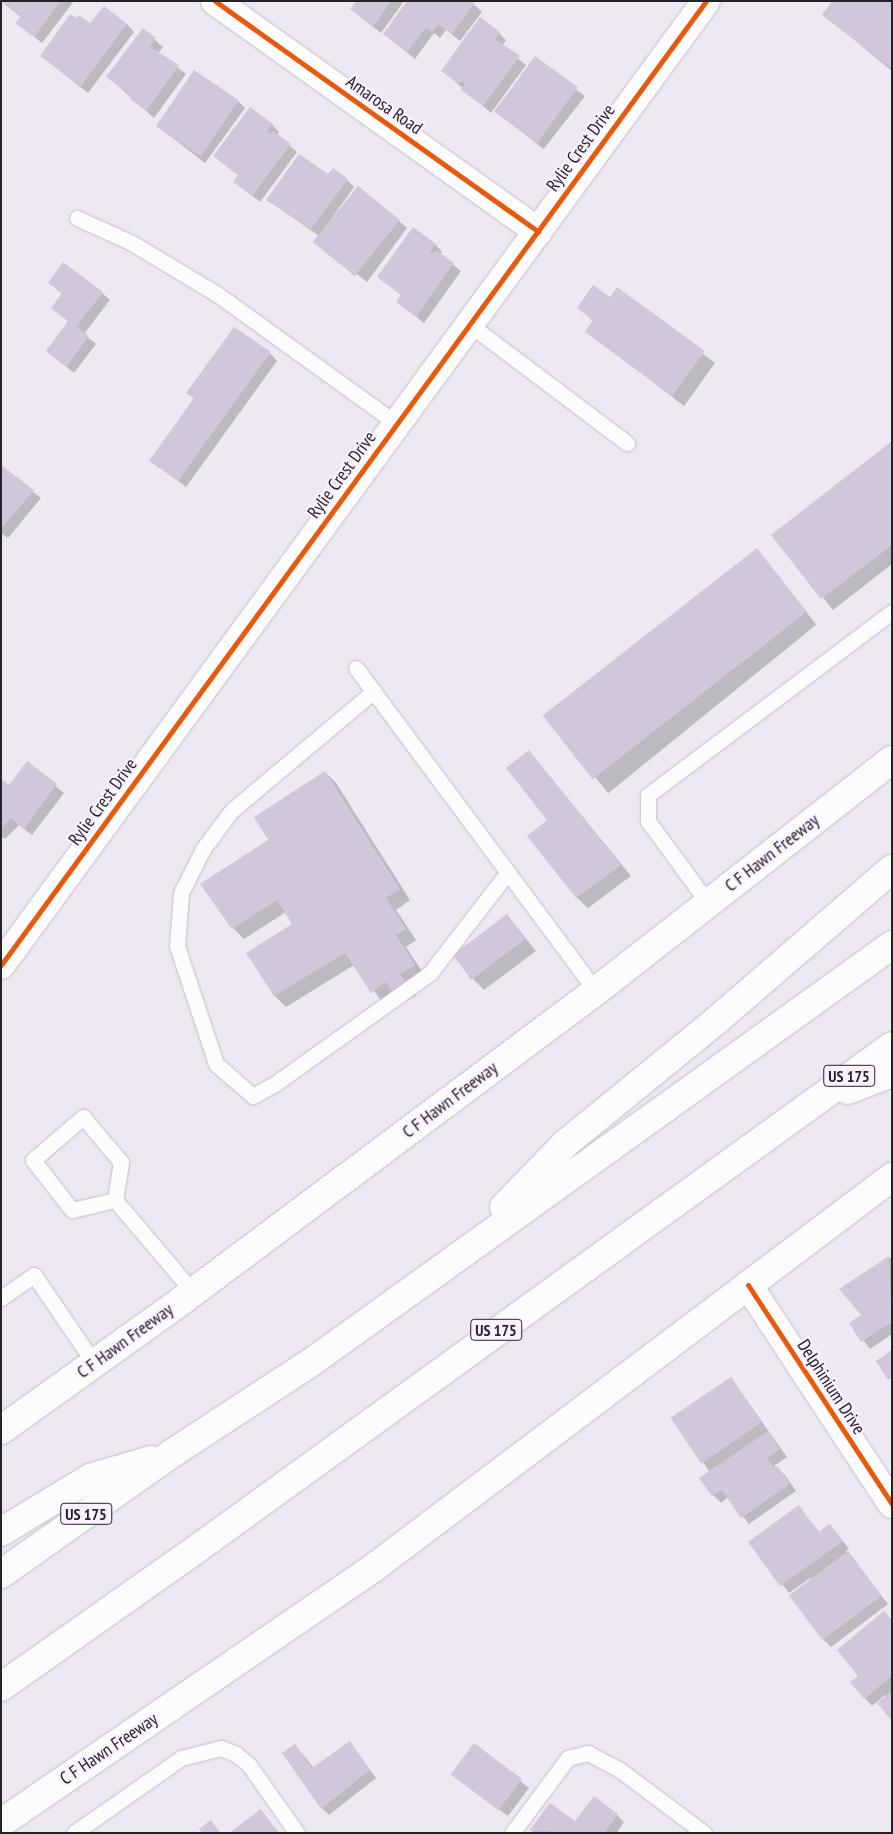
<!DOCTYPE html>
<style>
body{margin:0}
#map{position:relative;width:893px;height:1834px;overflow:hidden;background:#ede8f2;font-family:"PT Sans Narrow",sans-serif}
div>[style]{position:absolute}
.shadow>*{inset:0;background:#0003;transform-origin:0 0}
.building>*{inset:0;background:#d2c6db;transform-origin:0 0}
.roads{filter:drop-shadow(0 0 1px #c3bec7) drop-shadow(0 0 1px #c3bec7)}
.lane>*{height:15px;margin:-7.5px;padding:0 7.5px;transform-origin:7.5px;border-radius:7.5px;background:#fcfcfd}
.street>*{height:28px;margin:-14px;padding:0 14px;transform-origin:14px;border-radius:14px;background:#fcfcfd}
.secondary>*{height:28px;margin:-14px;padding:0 14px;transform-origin:14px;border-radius:14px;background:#fcfcfd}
.highway>*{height:28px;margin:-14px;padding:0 14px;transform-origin:14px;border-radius:14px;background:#fcfcfd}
.cycleway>*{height:5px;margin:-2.5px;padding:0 2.5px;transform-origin:2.5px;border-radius:2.5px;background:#e8590c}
span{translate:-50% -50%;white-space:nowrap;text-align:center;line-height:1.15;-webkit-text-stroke:4.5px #f9f2fe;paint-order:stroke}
.shield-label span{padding:1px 4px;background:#f9f2fe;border:1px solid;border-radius:4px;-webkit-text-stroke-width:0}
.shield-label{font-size:16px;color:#262229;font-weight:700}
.street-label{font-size:18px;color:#262229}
.frame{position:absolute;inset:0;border:2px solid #262229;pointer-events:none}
</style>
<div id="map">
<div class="shadow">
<div style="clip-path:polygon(1px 1px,74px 1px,42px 43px,17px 23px,21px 17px)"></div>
<div style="clip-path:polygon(357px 1px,404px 1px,381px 33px,351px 9px)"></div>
<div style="clip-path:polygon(470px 1px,482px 12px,460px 41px,446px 30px,440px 38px,434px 33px,415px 59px,384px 34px)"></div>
<div style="clip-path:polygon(892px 1px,892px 71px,824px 15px)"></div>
<div style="clip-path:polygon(127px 24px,134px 32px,88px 93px,41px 56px,90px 25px)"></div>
<div style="clip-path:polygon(143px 30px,163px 47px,158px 53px,186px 74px,154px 118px,108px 77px)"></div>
<div style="clip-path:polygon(499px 33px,506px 40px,502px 46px,526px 65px,491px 113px,443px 71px)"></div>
<div style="left:536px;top:58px;width:62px;height:67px;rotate:38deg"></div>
<div style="clip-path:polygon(238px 101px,245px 108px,205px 163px,156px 125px)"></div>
<div style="clip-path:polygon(272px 125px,279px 132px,277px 135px,297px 152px,260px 202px,235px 182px,239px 176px,214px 156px)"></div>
<div style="clip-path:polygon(328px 176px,347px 180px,354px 187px,319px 236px,268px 200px)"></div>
<div style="clip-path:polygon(399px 221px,407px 228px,367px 282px,317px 243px)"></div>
<div style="clip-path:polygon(435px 244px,442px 252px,440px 254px,461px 271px,424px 323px,398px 302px,402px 296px,379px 277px)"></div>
<div style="clip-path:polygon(49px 282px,102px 293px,110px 300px,84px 334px,96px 344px,74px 373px,47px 351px,69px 322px,52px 308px,62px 294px)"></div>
<div style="clip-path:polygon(617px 289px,715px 363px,684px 406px,587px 331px,594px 322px,578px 307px,610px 299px)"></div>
<div style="clip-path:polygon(270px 353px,277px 361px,186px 487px,151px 460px,194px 399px,187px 392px)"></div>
<div style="clip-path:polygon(892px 443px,892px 564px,833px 610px,773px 535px)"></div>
<div style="clip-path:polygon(1px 467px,41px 498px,8px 538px,1px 533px)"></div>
<div style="left:756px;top:550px;width:96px;height:268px;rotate:51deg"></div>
<div style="clip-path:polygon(529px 751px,631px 876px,588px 908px,576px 897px)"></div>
<div style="clip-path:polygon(27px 763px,64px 793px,32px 835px,19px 825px,5px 839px,1px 836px,1px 780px,9px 787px)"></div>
<div style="clip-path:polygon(325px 772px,336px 783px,410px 900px,396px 910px,416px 940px,406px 947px,425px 976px,410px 986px,416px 995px,404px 1002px,396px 994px,383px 1003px,354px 965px,286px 1007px,275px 996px,248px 953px,293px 924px,286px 912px,244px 939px,233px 928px,270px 841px)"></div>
<div style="clip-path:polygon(507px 915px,536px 951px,484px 990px,473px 979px)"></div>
<div style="clip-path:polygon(889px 1257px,892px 1260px,892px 1334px,870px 1349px,850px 1323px,862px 1315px)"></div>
<div style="clip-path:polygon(731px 1378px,787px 1457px,774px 1466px,785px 1475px,796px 1491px,749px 1524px,728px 1497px,721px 1503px,713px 1495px,710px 1472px,672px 1418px)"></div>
<div style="clip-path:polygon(798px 1506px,819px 1532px,829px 1525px,837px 1533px,849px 1549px,846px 1551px,888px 1604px,831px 1647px,824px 1640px,810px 1578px,789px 1593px,750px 1542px)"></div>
<div style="clip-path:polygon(892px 1621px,892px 1719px,885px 1695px,872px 1706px,851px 1683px,860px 1676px)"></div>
<div style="clip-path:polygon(349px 1743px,376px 1778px,329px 1815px,322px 1808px,295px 1745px,314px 1768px)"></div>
<div style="clip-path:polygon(474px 1745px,529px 1788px,508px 1816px,460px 1781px)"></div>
<div style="clip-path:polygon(550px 1804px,575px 1823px,617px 1815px,624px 1822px,617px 1833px,532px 1833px)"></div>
<div style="clip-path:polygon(261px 1811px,279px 1833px,231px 1833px)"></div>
</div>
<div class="building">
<div style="clip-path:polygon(1px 1px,61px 1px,34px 37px,15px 23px,21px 16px)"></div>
<div style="clip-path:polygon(356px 1px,391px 1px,373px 27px,350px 9px)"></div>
<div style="clip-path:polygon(407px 1px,473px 1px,475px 3px,452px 34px,438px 24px,432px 32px,426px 27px,407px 52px,383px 34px)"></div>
<div style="clip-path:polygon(832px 1px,892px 1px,892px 69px,822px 15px)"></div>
<div style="clip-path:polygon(104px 6px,127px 24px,81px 86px,40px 56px,70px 14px,76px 18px,79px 15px,90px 23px)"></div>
<div style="clip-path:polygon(480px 17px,500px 32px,495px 39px,520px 56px,483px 106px,461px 90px,465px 84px,462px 81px,459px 84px,441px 71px)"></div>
<div style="clip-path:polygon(143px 28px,156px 38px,150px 47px,179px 65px,146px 111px,130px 99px,132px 96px,106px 77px)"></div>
<div style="left:535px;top:56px;width:53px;height:69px;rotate:36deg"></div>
<div style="left:194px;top:70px;width:54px;height:68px;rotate:34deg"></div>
<div style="clip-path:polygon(250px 107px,273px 124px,267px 131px,270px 134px,273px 131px,291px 144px,252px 196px,233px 182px,238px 175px,213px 156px)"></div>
<div style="clip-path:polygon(299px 154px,328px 174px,333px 168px,348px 179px,311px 229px,266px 200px)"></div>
<div style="left:358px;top:186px;width:54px;height:72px;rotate:39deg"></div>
<div style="clip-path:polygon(413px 227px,436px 244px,430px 251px,434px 253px,436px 250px,454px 263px,416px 317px,396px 302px,401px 295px,377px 277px)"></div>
<div style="clip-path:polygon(63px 262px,103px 292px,77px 326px,89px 336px,66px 367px,46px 351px,68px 321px,51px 308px,62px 293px,48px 283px)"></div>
<div style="clip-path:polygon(593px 285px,610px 297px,617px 287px,705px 351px,672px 396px,585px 332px,593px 320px,577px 308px)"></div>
<div style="clip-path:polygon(234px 327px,271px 352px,178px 481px,149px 461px,194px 398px,186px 393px)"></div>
<div style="clip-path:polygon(892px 441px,892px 545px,821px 599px,771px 535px)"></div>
<div style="clip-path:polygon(1px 465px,34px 490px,1px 529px)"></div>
<div style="left:757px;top:548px;width:81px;height:272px;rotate:52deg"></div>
<div style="clip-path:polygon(529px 750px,621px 865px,576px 898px,527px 836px,547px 820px,506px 768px)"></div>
<div style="clip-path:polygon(27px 761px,57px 784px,24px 829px,11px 819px,1px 828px,1px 779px,9px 785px)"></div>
<div style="clip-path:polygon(325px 771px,400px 889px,386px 898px,406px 929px,396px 935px,415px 965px,400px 974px,406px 983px,392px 992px,386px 982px,371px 993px,345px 953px,274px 996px,246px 953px,292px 924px,277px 900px,232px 929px,200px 884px,268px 840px,254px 817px)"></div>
<div style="left:507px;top:914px;width:31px;height:68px;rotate:53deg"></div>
<div style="clip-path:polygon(889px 1256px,892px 1322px,861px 1342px,849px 1323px,861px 1315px,839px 1289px)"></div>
<div style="clip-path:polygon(892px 1350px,892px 1377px,888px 1380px,876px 1361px)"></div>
<div style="left:731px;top:1377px;width:55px;height:73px;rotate:56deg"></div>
<div style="clip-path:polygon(768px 1431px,780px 1449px,767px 1458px,774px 1468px,778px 1466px,790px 1484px,741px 1518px,722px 1490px,712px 1496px,699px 1478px)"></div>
<div style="clip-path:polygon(799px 1505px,818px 1532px,830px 1524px,843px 1541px,780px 1586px,748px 1542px)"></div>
<div style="left:848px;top:1551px;width:56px;height:74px;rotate:53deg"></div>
<div style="clip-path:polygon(884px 1611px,892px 1620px,892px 1676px,864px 1699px,850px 1682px,858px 1676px,837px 1650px)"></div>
<div style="clip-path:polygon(892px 1691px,892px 1721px,877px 1703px)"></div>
<div style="clip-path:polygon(350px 1741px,370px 1770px,321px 1809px,282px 1753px,295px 1744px,312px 1768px)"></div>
<div style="left:474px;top:1743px;width:60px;height:39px;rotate:37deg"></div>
<div style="clip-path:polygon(594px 1796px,618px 1814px,604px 1833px,529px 1831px,550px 1803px,575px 1821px)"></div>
<div style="clip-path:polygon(261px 1809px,278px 1833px,229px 1833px)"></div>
<div style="clip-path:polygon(211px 1820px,220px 1833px,202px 1833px,199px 1829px)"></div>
</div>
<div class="roads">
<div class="lane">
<div style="left:77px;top:218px;width:60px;rotate:24.4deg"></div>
<div style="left:132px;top:243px;width:99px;rotate:31deg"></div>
<div style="left:217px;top:294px;width:222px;rotate:35.8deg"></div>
<div style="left:469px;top:324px;width:198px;rotate:37deg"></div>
<div style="left:356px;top:668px;width:402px;rotate:53.4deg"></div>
<div style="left:374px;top:691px;width:185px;rotate:140deg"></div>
<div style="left:232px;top:810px;width:49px;rotate:126.6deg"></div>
<div style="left:203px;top:849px;width:49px;rotate:116.6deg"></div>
<div style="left:181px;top:893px;width:53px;rotate:94.3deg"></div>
<div style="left:177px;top:946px;width:124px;rotate:71.7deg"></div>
<div style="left:216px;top:1064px;width:49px;rotate:40.9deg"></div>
<div style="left:253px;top:1096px;width:26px;rotate:-29deg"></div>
<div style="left:276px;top:1083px;width:189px;rotate:-35.5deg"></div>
<div style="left:430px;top:973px;width:128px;rotate:-52.3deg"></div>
<div style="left:708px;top:903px;width:102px;rotate:-126.2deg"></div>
<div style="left:648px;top:821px;width:26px;rotate:-90deg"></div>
<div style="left:648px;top:795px;width:305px;rotate:-36.9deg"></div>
<div style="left:115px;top:1200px;width:44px;rotate:166.9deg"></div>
<div style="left:72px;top:1210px;width:63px;rotate:-128deg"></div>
<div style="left:33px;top:1160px;width:66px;rotate:-40.7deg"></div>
<div style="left:83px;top:1117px;width:59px;rotate:49.8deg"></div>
<div style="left:121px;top:1162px;width:38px;rotate:99deg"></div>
<div style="left:115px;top:1200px;width:121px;rotate:49.7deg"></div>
<div style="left:1px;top:1298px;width:40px;rotate:-34.9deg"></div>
<div style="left:34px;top:1275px;width:107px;rotate:55.7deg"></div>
<div style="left:74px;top:1833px;width:131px;rotate:-35deg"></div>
<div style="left:181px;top:1758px;width:41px;rotate:-14deg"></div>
<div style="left:221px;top:1748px;width:16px;rotate:22deg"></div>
<div style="left:236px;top:1754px;width:17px;rotate:40deg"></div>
<div style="left:249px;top:1765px;width:83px;rotate:54.8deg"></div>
<div style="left:512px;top:1833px;width:94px;rotate:-53.3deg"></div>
<div style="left:568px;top:1758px;width:21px;rotate:-14deg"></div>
<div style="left:588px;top:1753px;width:36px;rotate:28deg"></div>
<div style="left:620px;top:1770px;width:105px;rotate:36.9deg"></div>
</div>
<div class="street">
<div style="left:215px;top:1px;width:397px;rotate:35.5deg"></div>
<div style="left:1px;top:965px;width:1194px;rotate:-53.82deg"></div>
<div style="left:748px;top:1285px;width:262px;rotate:56.7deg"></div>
</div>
<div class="secondary">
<div style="left:1px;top:1430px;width:225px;rotate:-35.6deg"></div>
<div style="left:184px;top:1299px;width:514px;rotate:-36.78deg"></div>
<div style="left:596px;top:991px;width:375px;rotate:-38deg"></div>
<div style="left:1px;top:1823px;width:450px;rotate:-34.4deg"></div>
<div style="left:372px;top:1569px;width:651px;rotate:-37.01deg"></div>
</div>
<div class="highway">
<div style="left:848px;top:1090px;width:47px;rotate:-21.1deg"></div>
<div style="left:504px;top:1207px;width:88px;rotate:-45.9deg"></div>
<div style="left:565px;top:1144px;width:196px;rotate:-39.2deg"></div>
<div style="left:717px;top:1020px;width:231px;rotate:-40.8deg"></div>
<div style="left:1px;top:1532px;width:104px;rotate:-31.2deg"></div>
<div style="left:90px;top:1478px;width:64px;rotate:-16.4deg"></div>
<div style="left:1px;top:1574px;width:208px;rotate:-35.2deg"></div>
<div style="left:171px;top:1454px;width:170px;rotate:-33.2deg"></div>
<div style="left:313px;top:1361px;width:713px;rotate:-35.7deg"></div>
<div style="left:1px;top:1687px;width:228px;rotate:-35.2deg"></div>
<div style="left:187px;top:1556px;width:870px;rotate:-35.88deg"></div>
</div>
</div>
<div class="cycleway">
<div style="left:215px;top:1px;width:397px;rotate:35.5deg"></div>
<div style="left:1px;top:965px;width:1194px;rotate:-53.82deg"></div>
<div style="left:748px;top:1285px;width:262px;rotate:56.7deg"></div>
</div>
<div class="shield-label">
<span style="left:849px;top:1076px">US 175</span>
<span style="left:496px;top:1330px">US 175</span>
<span style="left:86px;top:1514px">US 175</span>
</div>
<div class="street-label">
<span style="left:384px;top:105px;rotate:35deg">Amarosa Road</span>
<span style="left:581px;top:148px;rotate:-54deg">Rylie Crest Drive</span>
<span style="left:342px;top:475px;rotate:-54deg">Rylie Crest Drive</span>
<span style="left:103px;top:802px;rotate:-54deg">Rylie Crest Drive</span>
<span style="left:772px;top:853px;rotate:-38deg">C F Hawn Freeway</span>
<span style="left:450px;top:1100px;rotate:-37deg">C F Hawn Freeway</span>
<span style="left:125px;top:1341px;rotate:-36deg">C F Hawn Freeway</span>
<span style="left:831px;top:1387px;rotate:57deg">Delphinium Drive</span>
<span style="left:109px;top:1749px;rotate:-34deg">C F Hawn Freeway</span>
</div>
<div class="frame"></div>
</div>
